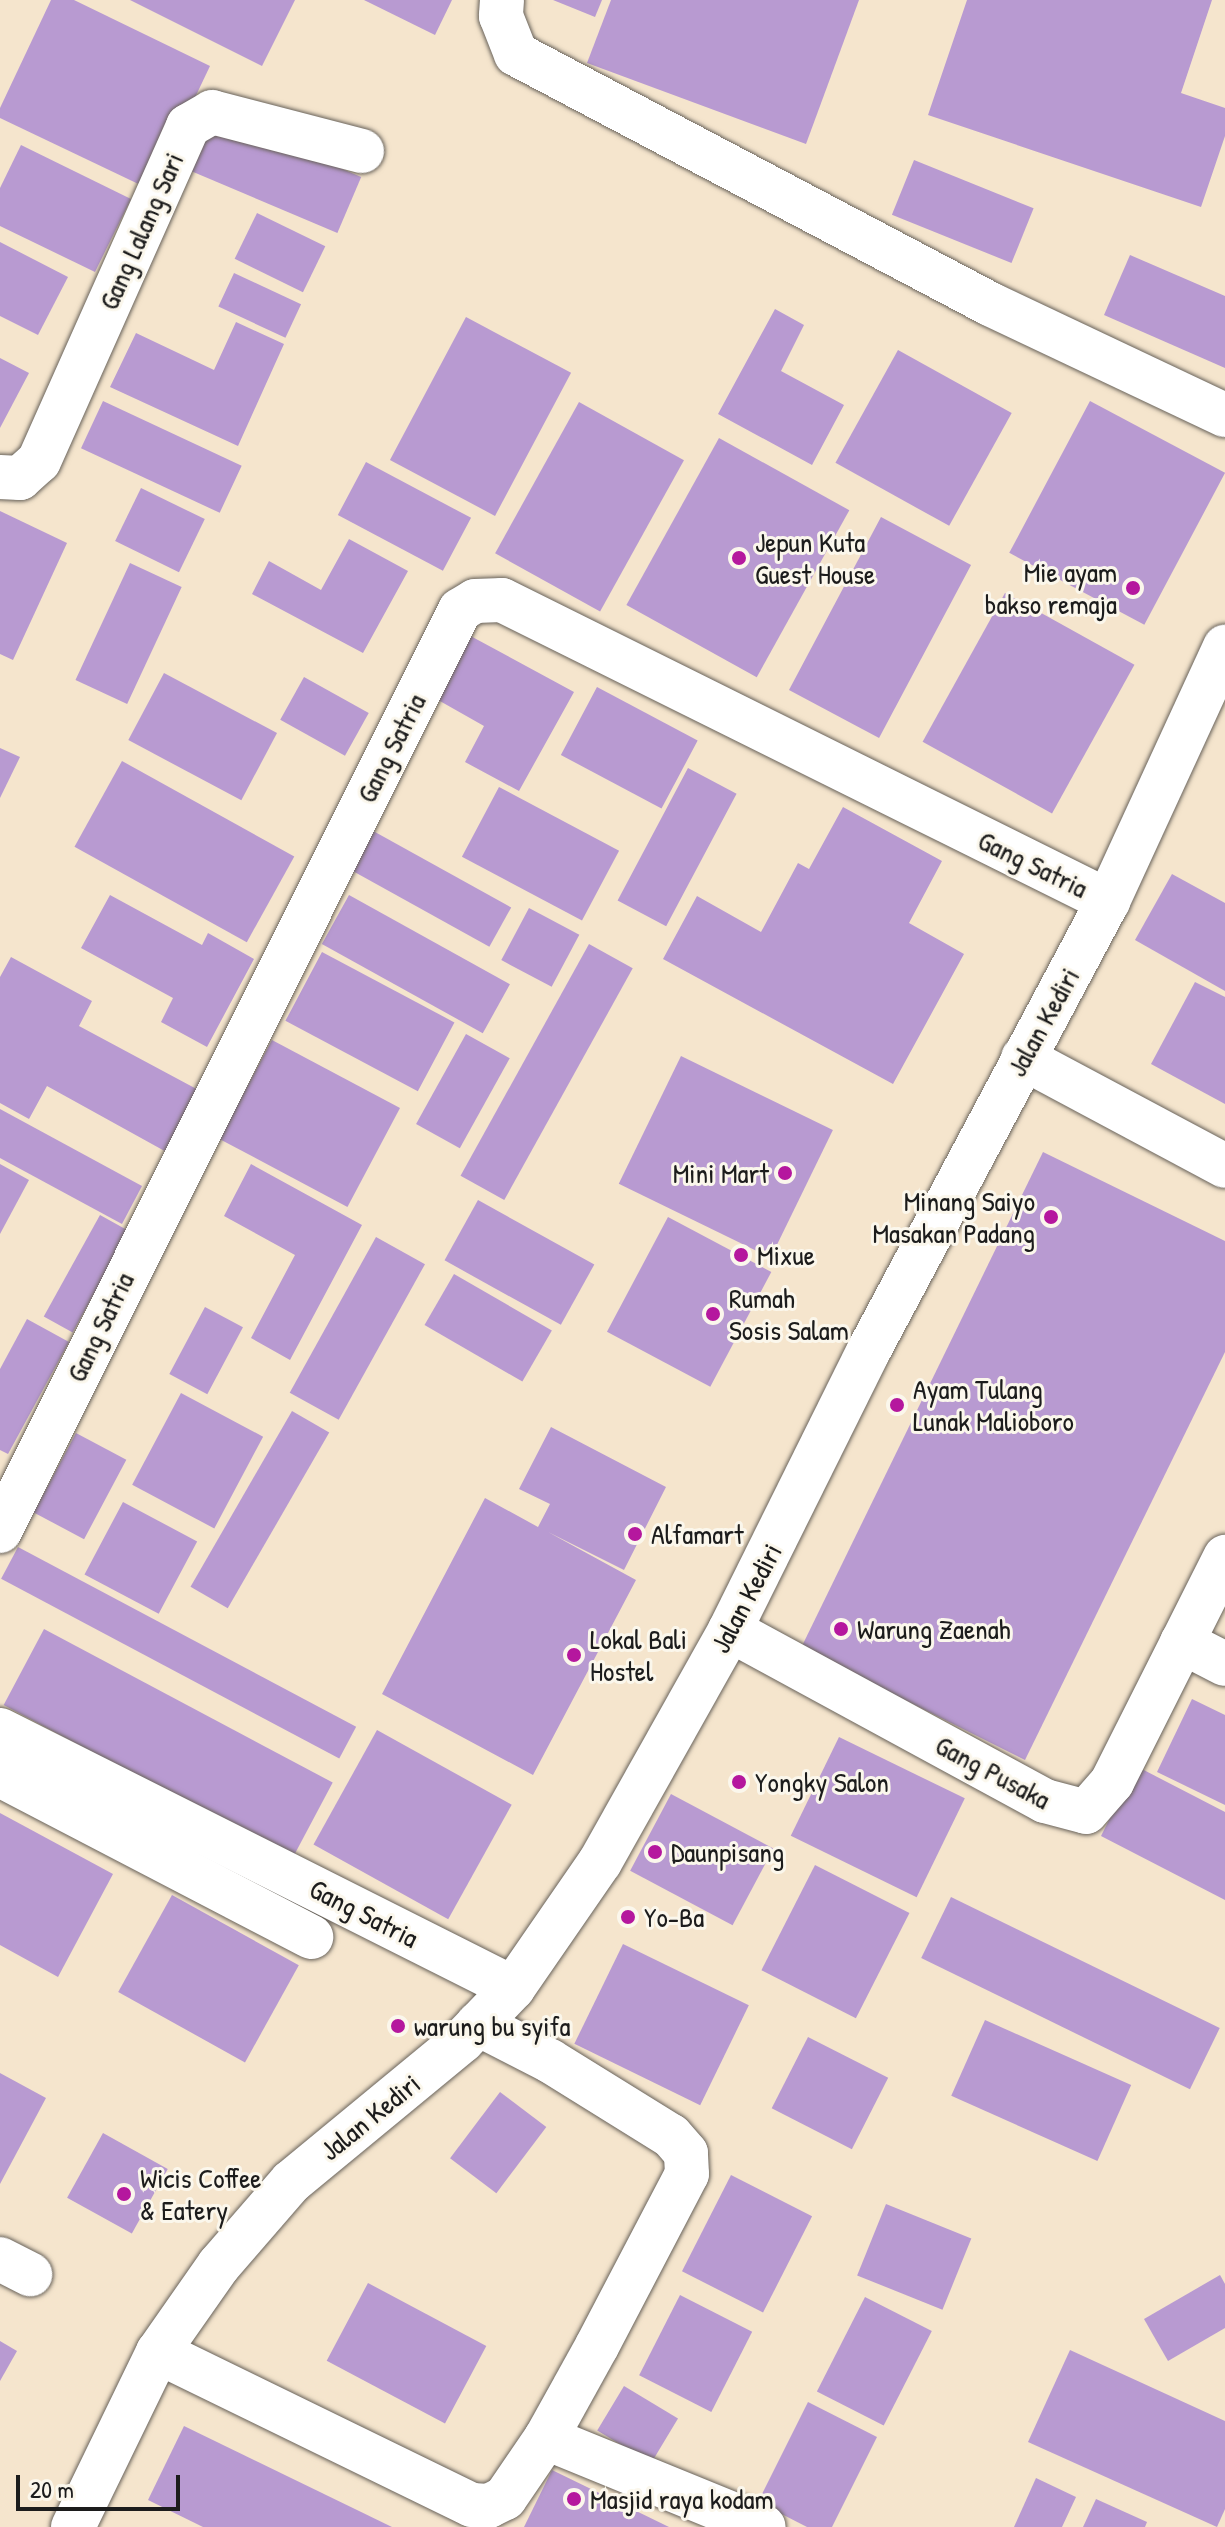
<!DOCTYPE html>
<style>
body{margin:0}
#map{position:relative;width:1225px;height:2527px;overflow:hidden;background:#f5e5cd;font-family:"Patrick Hand",sans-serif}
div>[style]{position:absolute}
.building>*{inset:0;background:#b89ad1;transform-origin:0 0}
.roads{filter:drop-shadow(0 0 2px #68625a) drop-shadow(0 0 2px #68625a)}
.minor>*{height:44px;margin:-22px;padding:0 22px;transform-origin:22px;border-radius:22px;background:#fff}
.major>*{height:44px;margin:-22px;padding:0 22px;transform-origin:22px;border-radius:22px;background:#fff}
.dots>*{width:22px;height:22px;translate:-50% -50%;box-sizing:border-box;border:4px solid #fbf7ec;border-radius:50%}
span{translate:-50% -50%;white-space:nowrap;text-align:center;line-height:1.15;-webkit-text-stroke:6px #fbf7ec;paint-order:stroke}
.street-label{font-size:28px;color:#1c1c1c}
.poi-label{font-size:28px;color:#1c1c1c}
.left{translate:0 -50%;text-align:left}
.right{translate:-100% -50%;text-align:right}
.scale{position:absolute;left:16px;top:2475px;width:164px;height:36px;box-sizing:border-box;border:4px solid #1c1c1c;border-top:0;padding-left:10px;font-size:24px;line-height:28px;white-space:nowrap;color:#1c1c1c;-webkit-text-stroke:6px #fbf7ec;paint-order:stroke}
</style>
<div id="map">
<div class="building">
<div style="clip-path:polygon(51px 0,74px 0,210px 66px,151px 190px,0 118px,0 108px)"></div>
<div style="clip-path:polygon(130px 0,295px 0,262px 66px)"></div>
<div style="clip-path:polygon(364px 0,452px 0,435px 35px)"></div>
<div style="clip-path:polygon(553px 0,602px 0,595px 17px)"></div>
<div style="clip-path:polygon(611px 0,859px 0,806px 144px,587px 63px)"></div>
<div style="clip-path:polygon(967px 0,1212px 0,1181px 93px,1225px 108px,1225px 136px,1201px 207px,928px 115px)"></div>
<div style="left:213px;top:114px;width:161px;height:61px;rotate:23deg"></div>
<div style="clip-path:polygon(21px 145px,131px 199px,95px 272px,0 226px,0 188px)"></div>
<div style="left:914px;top:160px;width:129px;height:59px;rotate:22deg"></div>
<div style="left:257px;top:213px;width:76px;height:51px;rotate:26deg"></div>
<div style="clip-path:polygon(0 242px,68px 277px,38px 335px,0 316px)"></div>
<div style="clip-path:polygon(1130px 255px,1225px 296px,1225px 368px,1104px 315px)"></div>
<div style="left:234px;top:273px;width:74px;height:37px;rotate:25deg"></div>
<div style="clip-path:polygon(775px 309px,804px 325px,781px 371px,844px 405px,812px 465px,718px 414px)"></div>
<div style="left:466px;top:317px;width:119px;height:162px;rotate:28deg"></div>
<div style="clip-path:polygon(236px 322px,284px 344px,238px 446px,110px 387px,136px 333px,214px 370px)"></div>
<div style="left:898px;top:350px;width:130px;height:129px;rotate:29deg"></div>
<div style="clip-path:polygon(0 358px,29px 373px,0 428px)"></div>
<div style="left:103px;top:401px;width:153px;height:52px;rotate:25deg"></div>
<div style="left:1090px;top:401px;width:153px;height:172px;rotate:28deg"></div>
<div style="left:579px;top:402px;width:120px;height:173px;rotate:29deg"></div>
<div style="left:719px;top:438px;width:149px;height:191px;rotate:29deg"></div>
<div style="left:366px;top:462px;width:119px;height:60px;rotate:28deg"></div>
<div style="left:141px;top:488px;width:71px;height:59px;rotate:26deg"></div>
<div style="clip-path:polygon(0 511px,67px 543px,13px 660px,0 654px)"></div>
<div style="left:881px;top:517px;width:102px;height:196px;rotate:28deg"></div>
<div style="clip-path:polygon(349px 539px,408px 571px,363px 653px,252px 594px,269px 561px,321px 590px)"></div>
<div style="left:130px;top:563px;width:57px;height:129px;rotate:25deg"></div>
<div style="left:1005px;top:593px;width:148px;height:170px;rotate:29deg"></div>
<div style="clip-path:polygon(465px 633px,574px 692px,519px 791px,465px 762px,484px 726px,431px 696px)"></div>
<div style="left:164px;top:673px;width:128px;height:76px;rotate:28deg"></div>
<div style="left:304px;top:677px;width:74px;height:49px;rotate:29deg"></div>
<div style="left:597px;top:687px;width:114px;height:77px;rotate:28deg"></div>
<div style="clip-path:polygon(0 748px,20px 757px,0 798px)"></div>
<div style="left:122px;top:761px;width:197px;height:98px;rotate:29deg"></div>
<div style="left:688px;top:768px;width:55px;height:150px;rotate:28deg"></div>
<div style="left:499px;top:787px;width:136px;height:79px;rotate:28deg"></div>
<div style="clip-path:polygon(843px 807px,942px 861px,909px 923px,964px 954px,893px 1084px,663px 959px,697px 896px,761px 932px,798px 863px,809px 869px)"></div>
<div style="left:366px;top:827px;width:166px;height:45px;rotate:29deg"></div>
<div style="clip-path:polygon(1172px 874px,1225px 903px,1225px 991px,1135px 940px)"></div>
<div style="clip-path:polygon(110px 895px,202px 945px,208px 933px,254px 959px,207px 1047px,161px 1022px,173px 998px,81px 948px)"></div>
<div style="left:349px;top:895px;width:184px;height:56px;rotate:29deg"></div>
<div style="left:529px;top:908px;width:57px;height:59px;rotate:28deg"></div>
<div style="left:589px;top:944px;width:50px;height:265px;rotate:29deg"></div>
<div style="left:322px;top:952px;width:150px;height:78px;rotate:28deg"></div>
<div style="clip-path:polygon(11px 957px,92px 1001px,79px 1026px,204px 1093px,170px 1154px,47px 1086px,29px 1119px,0 1103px,0 977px)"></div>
<div style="clip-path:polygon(1195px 982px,1225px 997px,1225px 1104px,1151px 1064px)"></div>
<div style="left:466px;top:1034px;width:50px;height:103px;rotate:29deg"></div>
<div style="left:272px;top:1040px;width:145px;height:112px;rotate:28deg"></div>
<div style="left:681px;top:1056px;width:169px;height:142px;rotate:26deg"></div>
<div style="clip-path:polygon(0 1109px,142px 1186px,122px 1224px,0 1158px)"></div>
<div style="clip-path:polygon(1043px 1152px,1225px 1241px,1225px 1352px,1025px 1760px,801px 1648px)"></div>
<div style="clip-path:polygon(0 1164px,29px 1180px,0 1234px)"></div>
<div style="clip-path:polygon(251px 1164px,362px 1225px,290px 1360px,251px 1338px,295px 1255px,224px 1216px)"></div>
<div style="left:478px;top:1200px;width:133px;height:69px;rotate:29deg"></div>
<div style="left:100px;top:1215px;width:33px;height:116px;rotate:29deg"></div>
<div style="left:668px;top:1217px;width:117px;height:130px;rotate:28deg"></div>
<div style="left:376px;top:1237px;width:56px;height:178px;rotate:29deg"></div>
<div style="left:454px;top:1274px;width:113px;height:59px;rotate:30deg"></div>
<div style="left:205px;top:1307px;width:43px;height:76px;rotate:28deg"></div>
<div style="clip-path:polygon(27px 1319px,69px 1342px,8px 1454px,0 1450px,0 1369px)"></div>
<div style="left:181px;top:1393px;width:93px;height:104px;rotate:28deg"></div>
<div style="left:292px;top:1411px;width:43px;height:203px;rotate:30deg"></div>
<div style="clip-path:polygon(551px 1427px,666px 1487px,624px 1570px,548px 1532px,636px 1580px,533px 1775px,382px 1694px,485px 1498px,538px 1527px,550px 1504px,519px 1489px)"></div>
<div style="left:76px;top:1433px;width:57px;height:90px;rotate:28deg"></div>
<div style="left:123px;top:1502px;width:84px;height:82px;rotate:28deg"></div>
<div style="left:18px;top:1547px;width:383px;height:36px;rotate:28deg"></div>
<div style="left:44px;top:1629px;width:327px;height:86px;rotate:28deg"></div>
<div style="clip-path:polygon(1192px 1699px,1225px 1715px,1225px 1805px,1157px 1772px)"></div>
<div style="left:377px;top:1730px;width:154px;height:131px;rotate:29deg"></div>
<div style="left:839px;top:1737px;width:140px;height:110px;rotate:26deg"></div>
<div style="clip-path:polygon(1136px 1766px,1225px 1812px,1225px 1900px,1101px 1836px)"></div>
<div style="left:671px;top:1794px;width:116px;height:87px;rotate:28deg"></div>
<div style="clip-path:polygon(0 1813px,113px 1874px,58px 1977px,0 1945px)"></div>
<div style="left:815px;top:1865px;width:106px;height:118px;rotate:27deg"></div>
<div style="left:172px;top:1895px;width:145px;height:111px;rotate:29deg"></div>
<div style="left:951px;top:1897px;width:299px;height:68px;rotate:26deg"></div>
<div style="left:623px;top:1944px;width:140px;height:111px;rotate:26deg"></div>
<div style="left:985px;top:2020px;width:160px;height:83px;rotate:24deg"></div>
<div style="left:808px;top:2037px;width:90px;height:80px;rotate:27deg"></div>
<div style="clip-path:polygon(0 2073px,46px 2098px,0 2184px)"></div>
<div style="left:500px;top:2092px;width:58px;height:83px;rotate:37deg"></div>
<div style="left:103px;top:2133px;width:74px;height:74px;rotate:29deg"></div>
<div style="left:731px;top:2175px;width:91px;height:108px;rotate:27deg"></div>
<div style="left:886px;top:2204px;width:92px;height:77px;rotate:22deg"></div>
<div style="clip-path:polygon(1220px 2275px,1225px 2284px,1225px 2328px,1168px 2361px,1144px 2319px)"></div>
<div style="left:368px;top:2283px;width:134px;height:88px;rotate:28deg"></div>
<div style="left:680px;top:2295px;width:81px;height:90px;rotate:27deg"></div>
<div style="left:865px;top:2297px;width:75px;height:106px;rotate:27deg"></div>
<div style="clip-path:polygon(0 2341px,17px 2351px,0 2381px)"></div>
<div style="clip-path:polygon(1070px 2350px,1225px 2421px,1225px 2509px,1217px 2527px,1028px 2442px)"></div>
<div style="left:624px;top:2386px;width:63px;height:52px;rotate:31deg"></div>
<div style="clip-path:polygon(808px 2402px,877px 2437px,832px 2527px,807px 2527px,758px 2502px)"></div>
<div style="clip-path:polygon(184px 2426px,392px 2527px,203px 2527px,148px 2500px)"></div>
<div style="clip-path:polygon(552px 2470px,669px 2527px,524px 2527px)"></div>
<div style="clip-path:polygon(1036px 2478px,1076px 2497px,1062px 2527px,1014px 2527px)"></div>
<div style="clip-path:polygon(1096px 2499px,1147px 2522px,1145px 2527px,1083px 2527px)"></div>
</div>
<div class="roads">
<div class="minor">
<div style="left:502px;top:0;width:16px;rotate:94deg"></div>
<div style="left:501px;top:16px;width:41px;rotate:68.5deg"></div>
<div style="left:516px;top:54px;width:536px;rotate:27.81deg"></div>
<div style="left:990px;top:304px;width:260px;rotate:25.3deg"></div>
<div style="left:0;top:477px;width:20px;rotate:3deg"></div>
<div style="left:20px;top:478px;width:25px;rotate:-42deg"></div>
<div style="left:39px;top:461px;width:367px;rotate:-66deg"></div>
<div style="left:188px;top:126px;width:28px;rotate:-30deg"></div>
<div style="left:212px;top:112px;width:155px;rotate:14.6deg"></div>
<div style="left:1023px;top:1058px;width:229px;rotate:28.1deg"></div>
<div style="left:0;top:1531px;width:1029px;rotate:-63.46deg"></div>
<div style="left:460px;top:610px;width:17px;rotate:-31deg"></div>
<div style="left:475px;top:601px;width:27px;rotate:-2deg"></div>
<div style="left:502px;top:600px;width:677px;rotate:26.41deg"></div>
<div style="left:730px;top:1630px;width:358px;rotate:28.5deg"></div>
<div style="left:1045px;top:1801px;width:42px;rotate:15deg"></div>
<div style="left:1086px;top:1812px;width:40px;rotate:-49deg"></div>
<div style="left:1112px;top:1782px;width:252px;rotate:-63.3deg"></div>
<div style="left:1182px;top:1642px;width:48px;rotate:27.1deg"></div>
<div style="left:0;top:1730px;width:574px;rotate:26.7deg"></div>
<div style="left:0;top:1775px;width:351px;rotate:27.5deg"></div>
<div style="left:0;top:2259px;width:34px;rotate:27deg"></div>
<div style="left:158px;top:2352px;width:349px;rotate:26deg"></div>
<div style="left:472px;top:2505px;width:17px;rotate:3deg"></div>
<div style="left:489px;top:2506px;width:18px;rotate:-27deg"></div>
<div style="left:505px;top:2498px;width:73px;rotate:-55.7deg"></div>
<div style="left:546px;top:2438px;width:105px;rotate:-61deg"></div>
<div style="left:597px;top:2346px;width:194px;rotate:-62.4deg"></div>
<div style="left:687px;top:2174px;width:21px;rotate:-93deg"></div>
<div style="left:686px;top:2153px;width:23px;rotate:-131deg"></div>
<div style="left:671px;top:2136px;width:142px;rotate:-148.2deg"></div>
<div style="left:550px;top:2061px;width:81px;rotate:-152.8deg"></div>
<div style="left:546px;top:2438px;width:235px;rotate:22.2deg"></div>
</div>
<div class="major">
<div style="left:73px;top:2527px;width:195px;rotate:-64.1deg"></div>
<div style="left:158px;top:2352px;width:106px;rotate:-55deg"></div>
<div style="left:219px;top:2265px;width:110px;rotate:-49.1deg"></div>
<div style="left:291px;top:2182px;width:222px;rotate:-39.5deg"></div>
<div style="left:462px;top:2041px;width:74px;rotate:-46.1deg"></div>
<div style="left:513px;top:1988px;width:153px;rotate:-55.4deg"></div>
<div style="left:600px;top:1862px;width:266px;rotate:-60.7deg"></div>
<div style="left:730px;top:1630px;width:310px;rotate:-63.6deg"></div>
<div style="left:868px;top:1352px;width:511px;rotate:-61.98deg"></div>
<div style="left:1108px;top:901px;width:280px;rotate:-65.3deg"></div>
</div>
</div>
<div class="dots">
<div style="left:739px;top:558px;background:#b5179e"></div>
<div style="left:1133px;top:588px;background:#b5179e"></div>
<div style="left:785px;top:1173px;background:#b5179e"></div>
<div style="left:1051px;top:1217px;background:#b5179e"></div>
<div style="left:741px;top:1255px;background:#b5179e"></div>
<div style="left:713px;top:1314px;background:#b5179e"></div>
<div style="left:897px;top:1405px;background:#b5179e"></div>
<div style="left:635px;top:1534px;background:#b5179e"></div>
<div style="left:841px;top:1629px;background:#b5179e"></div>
<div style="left:574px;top:1655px;background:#b5179e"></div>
<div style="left:739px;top:1782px;background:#b5179e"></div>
<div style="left:655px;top:1852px;background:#b5179e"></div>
<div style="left:628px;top:1917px;background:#b5179e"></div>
<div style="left:398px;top:2026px;background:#b5179e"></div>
<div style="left:124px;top:2194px;background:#b5179e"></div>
<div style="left:574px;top:2499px;background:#b5179e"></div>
</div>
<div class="street-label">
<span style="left:141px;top:231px;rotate:-66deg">Gang Lalang Sari</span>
<span style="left:391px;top:748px;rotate:-63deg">Gang Satria</span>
<span style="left:1033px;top:864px;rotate:26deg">Gang Satria</span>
<span style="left:1043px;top:1022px;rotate:-61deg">Jalan Kediri</span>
<span style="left:100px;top:1327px;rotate:-64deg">Gang Satria</span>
<span style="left:746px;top:1598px;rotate:-62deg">Jalan Kediri</span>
<span style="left:993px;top:1772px;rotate:28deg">Gang Pusaka</span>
<span style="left:364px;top:1913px;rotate:27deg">Gang Satria</span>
<span style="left:370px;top:2117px;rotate:-39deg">Jalan Kediri</span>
</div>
<div class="poi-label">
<span class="left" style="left:755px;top:558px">Jepun Kuta<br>Guest House</span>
<span class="right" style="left:1117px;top:588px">Mie ayam<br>bakso remaja</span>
<span class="right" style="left:769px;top:1173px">Mini Mart</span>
<span class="right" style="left:1035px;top:1217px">Minang Saiyo<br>Masakan Padang</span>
<span class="left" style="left:757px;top:1255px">Mixue</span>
<span class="left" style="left:729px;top:1314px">Rumah<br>Sosis Salam</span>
<span class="left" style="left:913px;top:1405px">Ayam Tulang<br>Lunak Malioboro</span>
<span class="left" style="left:651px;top:1534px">Alfamart</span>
<span class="left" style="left:857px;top:1629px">Warung Zaenah</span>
<span class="left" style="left:590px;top:1655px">Lokal Bali<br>Hostel</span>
<span class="left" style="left:755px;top:1782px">Yongky Salon</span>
<span class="left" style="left:671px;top:1852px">Daunpisang</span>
<span class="left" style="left:644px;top:1917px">Yo-Ba</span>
<span class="left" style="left:414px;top:2026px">warung bu syifa</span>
<span class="left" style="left:140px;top:2194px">Wicis Coffee<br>&amp; Eatery</span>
<span class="left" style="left:590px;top:2499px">Masjid raya kodam</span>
</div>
<div class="scale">20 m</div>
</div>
